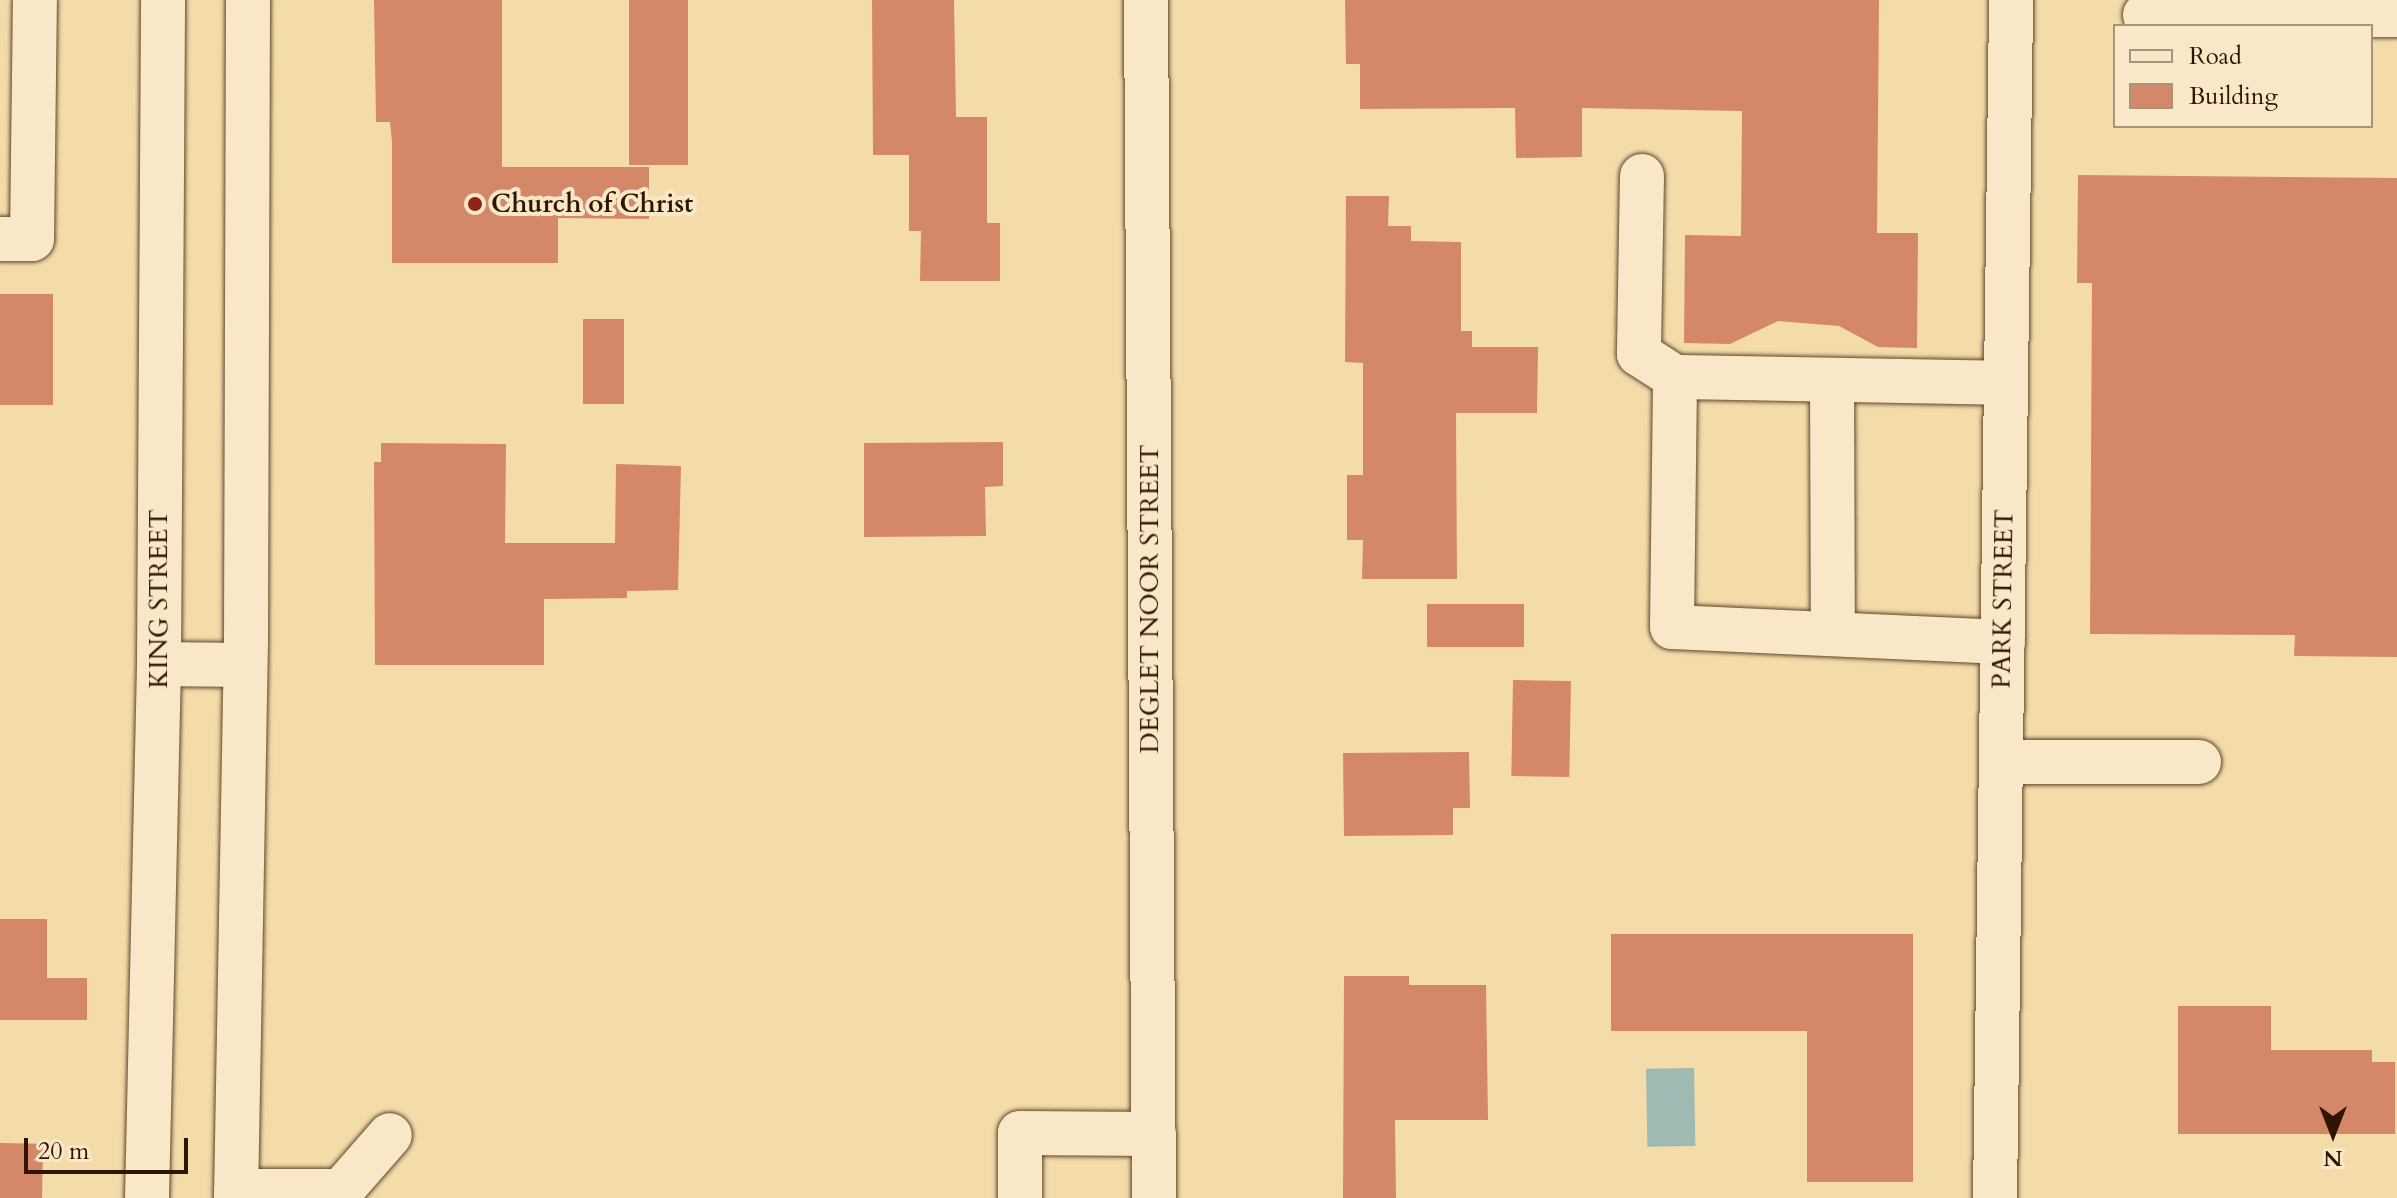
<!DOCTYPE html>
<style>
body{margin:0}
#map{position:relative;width:2397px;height:1198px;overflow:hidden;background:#f4dcaa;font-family:Cardo,serif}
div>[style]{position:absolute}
.water>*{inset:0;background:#9fb9b3;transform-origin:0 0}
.building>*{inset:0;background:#d48769;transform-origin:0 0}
.roads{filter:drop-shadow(0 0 2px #60472a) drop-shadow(0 0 2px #60472a)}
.minor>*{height:44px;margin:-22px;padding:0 22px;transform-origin:22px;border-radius:22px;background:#f8e8c8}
.dots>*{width:22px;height:22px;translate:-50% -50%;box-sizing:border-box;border:4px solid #f8e8c8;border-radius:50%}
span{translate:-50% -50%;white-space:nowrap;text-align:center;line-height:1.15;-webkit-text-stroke:8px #f8e8c8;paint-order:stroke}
.poi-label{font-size:26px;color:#2f1500;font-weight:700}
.left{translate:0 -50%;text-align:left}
.street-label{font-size:26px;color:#2f1500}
.legend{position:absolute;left:2113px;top:24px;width:260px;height:104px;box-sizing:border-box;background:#f8e8c8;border:2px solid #a89478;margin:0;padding:10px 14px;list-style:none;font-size:24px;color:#2f1500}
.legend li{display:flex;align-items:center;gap:16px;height:40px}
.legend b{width:40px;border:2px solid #a89478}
.north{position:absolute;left:2293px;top:1094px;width:80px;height:80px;-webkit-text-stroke:6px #f8e8c8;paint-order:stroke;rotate:180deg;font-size:22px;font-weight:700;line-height:32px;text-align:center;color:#2f1500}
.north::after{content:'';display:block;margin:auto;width:28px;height:36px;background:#2f1500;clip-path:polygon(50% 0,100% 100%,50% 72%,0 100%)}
.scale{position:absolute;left:24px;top:1138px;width:164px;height:36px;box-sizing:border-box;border:4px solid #2f1500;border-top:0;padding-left:10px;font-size:24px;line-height:28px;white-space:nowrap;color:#2f1500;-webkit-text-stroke:6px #f8e8c8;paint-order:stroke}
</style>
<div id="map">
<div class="water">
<div style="left:1694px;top:1068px;width:78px;height:48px;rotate:89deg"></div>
</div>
<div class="building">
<div style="clip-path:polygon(374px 0,502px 0,502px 167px,649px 167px,649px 219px,558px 218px,558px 263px,392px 263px,392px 142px,390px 122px,376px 122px)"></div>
<div style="left:629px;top:0;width:59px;height:165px"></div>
<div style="clip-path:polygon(872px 0,954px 0,956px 117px,987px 117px,987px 223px,1000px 223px,1000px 281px,920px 281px,921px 231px,909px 231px,909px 155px,873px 155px)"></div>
<div style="clip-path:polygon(1345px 0,1879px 0,1877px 233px,1918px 233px,1917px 348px,1878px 347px,1839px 326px,1778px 321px,1730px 344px,1684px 343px,1685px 235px,1741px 236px,1742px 111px,1582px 108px,1582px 157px,1516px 158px,1515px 108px,1360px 109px,1360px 64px,1346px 64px)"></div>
<div style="clip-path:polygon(2078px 175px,2397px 178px,2397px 657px,2294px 656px,2295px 635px,2090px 634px,2092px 283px,2077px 283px)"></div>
<div style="clip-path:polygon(1346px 196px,1389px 196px,1388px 226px,1411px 226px,1411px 241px,1461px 242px,1461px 331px,1472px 331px,1472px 347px,1538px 347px,1537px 413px,1456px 413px,1457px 579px,1362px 579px,1363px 540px,1347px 540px,1347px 475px,1363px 475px,1363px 363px,1345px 362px)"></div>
<div style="left:0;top:294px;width:53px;height:111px"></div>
<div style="left:583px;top:319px;width:41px;height:85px"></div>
<div style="clip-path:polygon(1003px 442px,1003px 486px,985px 487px,986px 536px,864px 537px,864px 443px)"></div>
<div style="clip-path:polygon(381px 443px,506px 444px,505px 543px,615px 543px,616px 464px,681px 466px,678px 590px,627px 591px,627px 598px,544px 599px,544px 665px,375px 665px,374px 462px,381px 462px)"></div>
<div style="left:1427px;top:604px;width:97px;height:43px"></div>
<div style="left:1513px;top:680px;width:58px;height:96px;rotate:1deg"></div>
<div style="clip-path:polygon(1469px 752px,1470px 808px,1453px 808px,1453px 835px,1344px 836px,1343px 753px)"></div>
<div style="clip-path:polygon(0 919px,47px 919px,47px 978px,87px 978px,87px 1020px,0 1020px)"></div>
<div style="clip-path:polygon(1611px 934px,1913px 934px,1913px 1182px,1807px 1182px,1807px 1031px,1611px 1031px)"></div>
<div style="clip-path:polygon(1344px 976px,1409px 976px,1409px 985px,1486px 985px,1488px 1120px,1395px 1120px,1396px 1198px,1343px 1198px)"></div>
<div style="clip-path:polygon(2178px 1006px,2271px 1006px,2271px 1050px,2372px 1050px,2372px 1062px,2395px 1062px,2395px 1134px,2178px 1134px)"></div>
<div style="left:0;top:1143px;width:43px;height:55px;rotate:1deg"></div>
</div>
<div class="roads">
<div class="minor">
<div style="left:1146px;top:0;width:1198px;rotate:89.62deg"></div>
<div style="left:2145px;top:15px;width:252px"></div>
<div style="left:1642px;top:176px;width:178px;rotate:91deg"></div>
<div style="left:1639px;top:354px;width:43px;rotate:32.6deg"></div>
<div style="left:0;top:239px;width:32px"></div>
<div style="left:32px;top:239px;width:239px;rotate:-89.3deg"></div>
<div style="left:1832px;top:380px;width:254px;rotate:89.8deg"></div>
<div style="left:2003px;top:642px;width:331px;rotate:-177.4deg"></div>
<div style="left:1672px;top:627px;width:250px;rotate:-89.3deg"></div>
<div style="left:1675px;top:377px;width:331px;rotate:1deg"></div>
<div style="left:159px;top:664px;width:86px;rotate:0.7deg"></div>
<div style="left:2001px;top:762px;width:198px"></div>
<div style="left:236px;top:1191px;width:105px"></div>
<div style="left:147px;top:1198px;width:534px;rotate:-88.71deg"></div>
<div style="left:159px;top:664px;width:664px;rotate:-89.65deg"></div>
<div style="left:236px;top:1198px;width:558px;rotate:-88.97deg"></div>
<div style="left:246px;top:640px;width:640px;rotate:-89.82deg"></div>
<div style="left:341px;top:1198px;width:7px;rotate:-90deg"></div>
<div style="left:341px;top:1191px;width:74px;rotate:-48.8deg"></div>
<div style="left:1020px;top:1198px;width:65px;rotate:-90deg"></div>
<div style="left:1020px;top:1133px;width:134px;rotate:0.4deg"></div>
<div style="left:1995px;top:1198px;width:1198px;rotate:-89.23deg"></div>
</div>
</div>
<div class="dots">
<div style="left:475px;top:204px;background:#8f2418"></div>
</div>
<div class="poi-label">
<span class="left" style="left:491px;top:204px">Church of Christ</span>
</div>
<div class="street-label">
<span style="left:159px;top:599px;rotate:-90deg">KING STREET</span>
<span style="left:1150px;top:599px;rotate:-90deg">DEGLET NOOR STREET</span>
<span style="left:2003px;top:599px;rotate:-89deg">PARK STREET</span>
</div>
<ul class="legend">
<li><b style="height:10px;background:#f8e8c8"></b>Road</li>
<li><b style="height:22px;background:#d48769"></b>Building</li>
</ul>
<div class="north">N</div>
<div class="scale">20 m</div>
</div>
